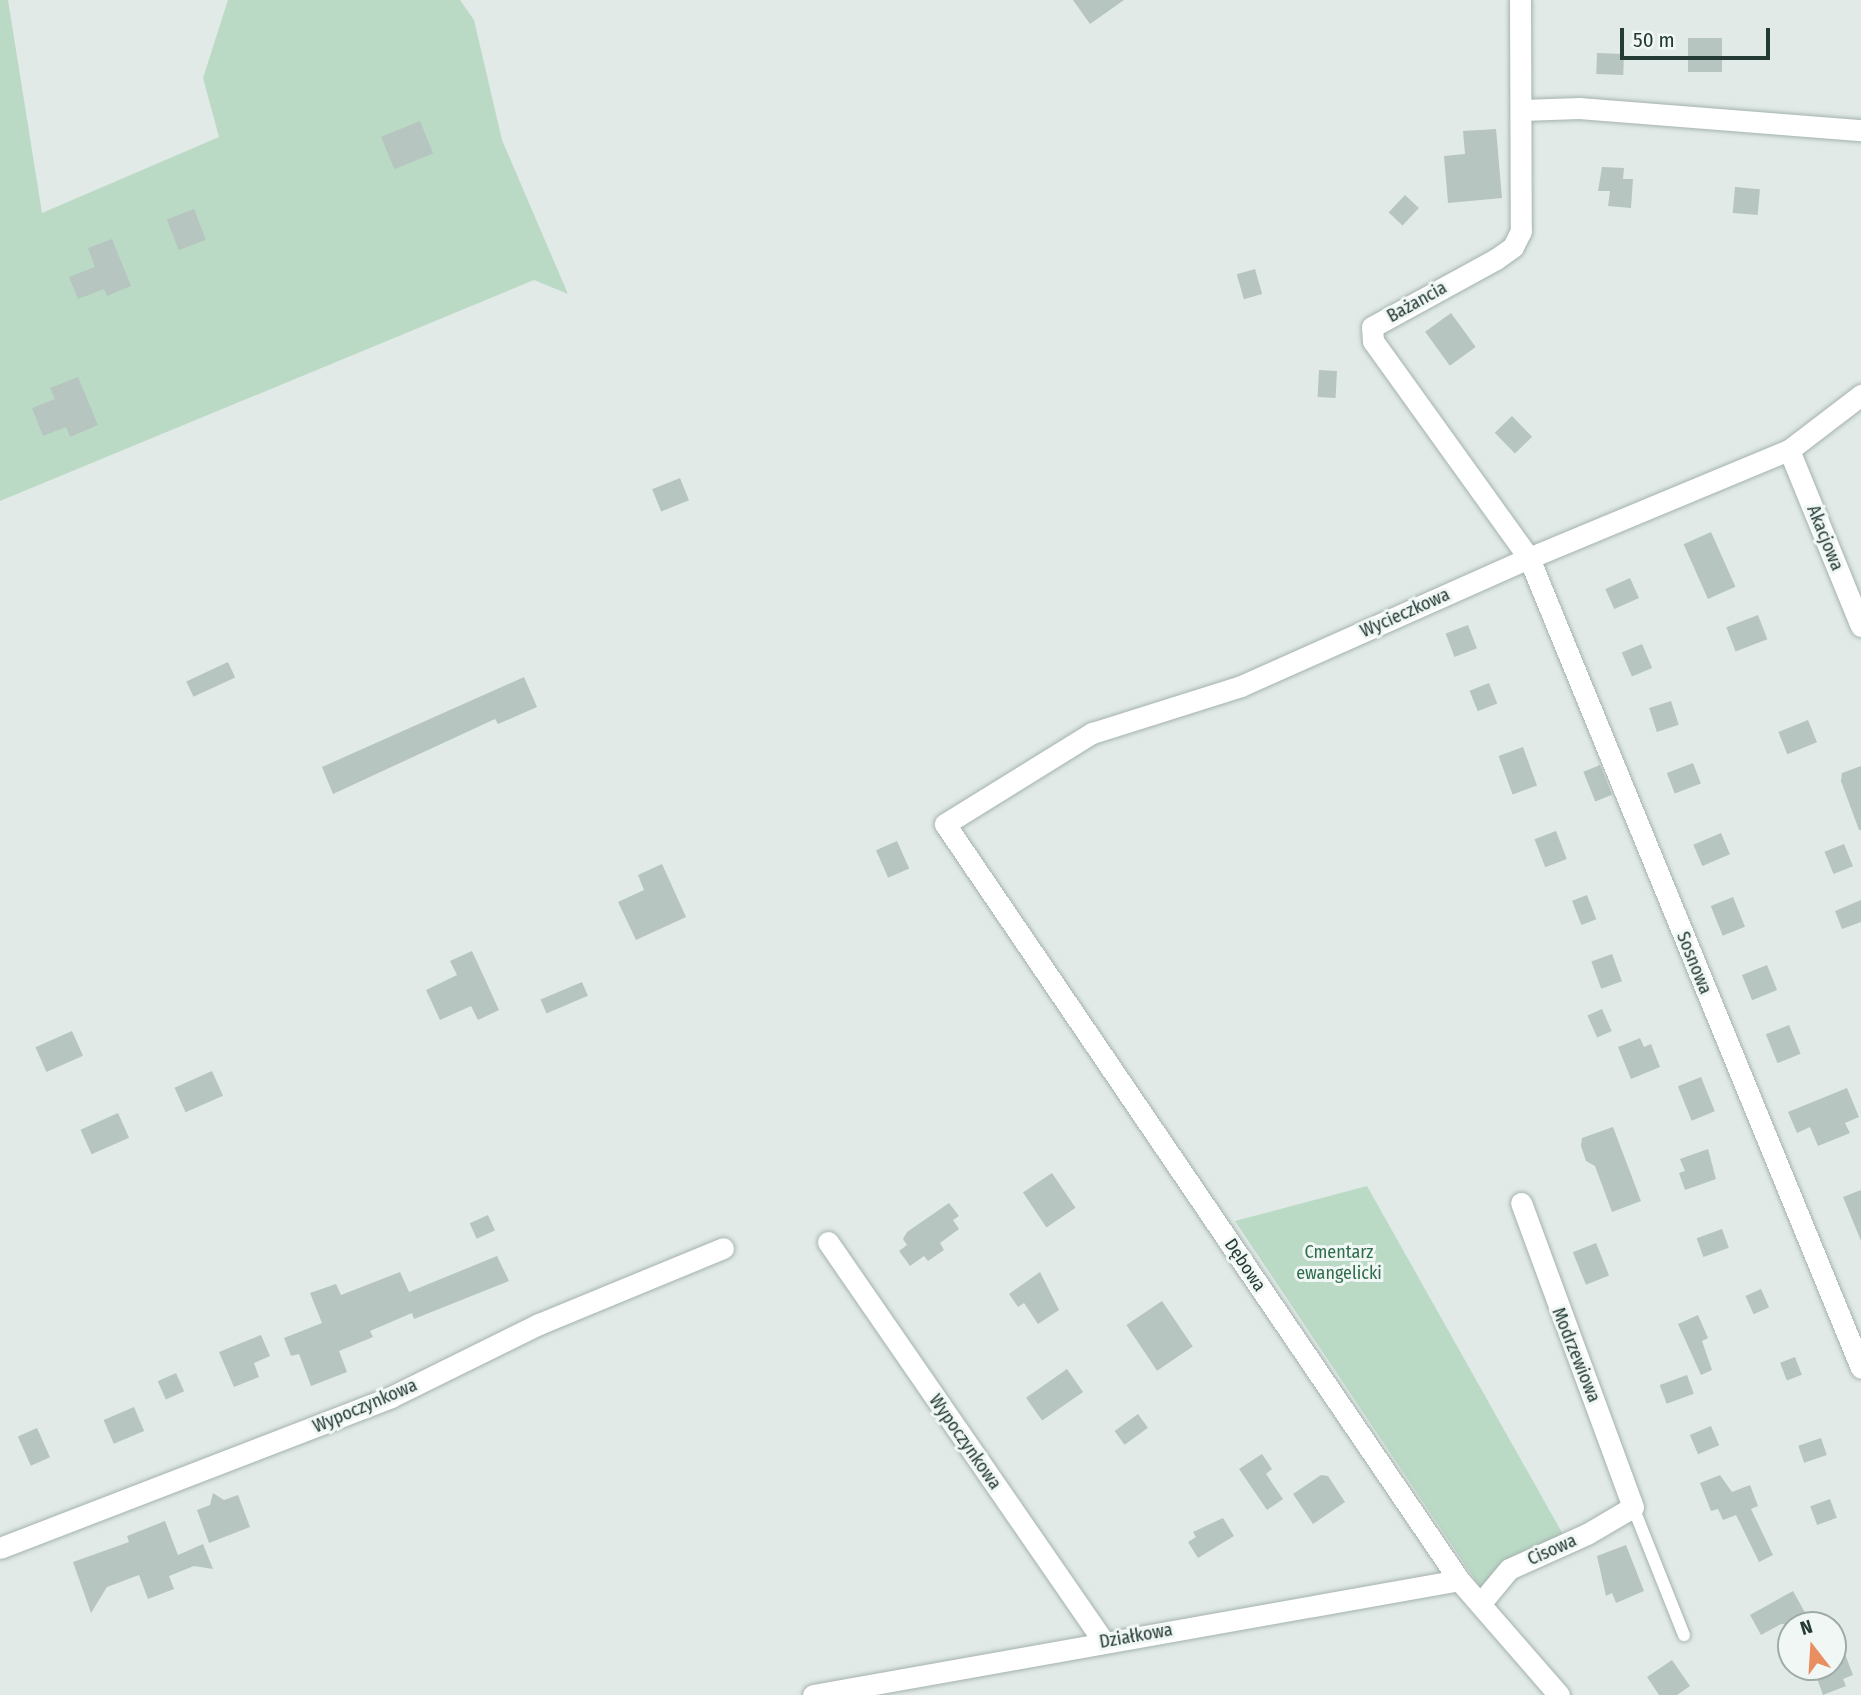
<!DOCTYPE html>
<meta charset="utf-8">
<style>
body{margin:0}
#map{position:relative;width:1861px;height:1695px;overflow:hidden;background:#e1eae7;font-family:"Fira Sans Condensed",sans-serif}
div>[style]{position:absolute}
.green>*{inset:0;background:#bbdac6}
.building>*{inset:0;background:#b6c5c0;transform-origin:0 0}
.roads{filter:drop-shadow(0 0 2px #a4b2ae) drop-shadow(0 0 2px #a4b2ae)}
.lane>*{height:12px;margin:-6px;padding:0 6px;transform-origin:6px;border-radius:6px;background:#fff}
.street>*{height:21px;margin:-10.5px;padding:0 10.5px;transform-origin:10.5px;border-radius:10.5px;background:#fff}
span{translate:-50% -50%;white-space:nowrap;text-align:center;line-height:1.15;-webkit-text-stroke:6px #f1f7f5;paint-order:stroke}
.street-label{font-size:18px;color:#233a35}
.park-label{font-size:18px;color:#306d4d}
.north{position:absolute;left:1777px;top:1611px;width:70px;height:70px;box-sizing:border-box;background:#f1f7f5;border:2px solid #9faba8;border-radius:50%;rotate:343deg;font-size:19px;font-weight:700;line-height:28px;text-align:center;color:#233a35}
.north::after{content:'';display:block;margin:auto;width:24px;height:32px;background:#e88e61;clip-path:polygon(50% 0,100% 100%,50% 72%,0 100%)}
.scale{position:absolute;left:1620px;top:28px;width:150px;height:32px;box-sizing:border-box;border:4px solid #233a35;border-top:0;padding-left:9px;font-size:21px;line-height:24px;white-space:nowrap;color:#233a35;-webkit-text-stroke:5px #f1f7f5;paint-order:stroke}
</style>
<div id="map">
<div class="green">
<div style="clip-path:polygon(0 0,8px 0,42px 213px,219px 137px,203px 78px,228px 0,460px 0,474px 20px,502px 140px,568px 294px,534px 280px,0 501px)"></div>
<div style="clip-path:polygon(1367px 1186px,1565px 1538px,1482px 1590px,1235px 1221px)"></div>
</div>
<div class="building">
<div style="clip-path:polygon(1073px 0,1124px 0,1090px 24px)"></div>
<div style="left:1688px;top:38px;width:34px;height:34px"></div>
<div style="left:1597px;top:53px;width:27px;height:21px;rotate:2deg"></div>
<div style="left:420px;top:121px;width:35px;height:42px;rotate:68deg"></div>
<div style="clip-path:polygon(1496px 129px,1502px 198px,1448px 203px,1444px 156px,1465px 154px,1463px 131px)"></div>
<div style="clip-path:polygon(1602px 167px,1624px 168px,1623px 179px,1633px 179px,1631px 208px,1608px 206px,1610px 191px,1598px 191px)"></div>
<div style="left:1735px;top:187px;width:25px;height:26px;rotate:5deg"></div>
<div style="left:1405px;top:195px;width:19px;height:24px;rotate:43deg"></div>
<div style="left:194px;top:209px;width:33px;height:29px;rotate:69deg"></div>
<div style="clip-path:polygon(112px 239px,131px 286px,107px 296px,104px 289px,78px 299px,69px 277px,95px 267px,88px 248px)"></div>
<div style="left:1255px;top:269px;width:26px;height:19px;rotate:74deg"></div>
<div style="left:1451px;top:313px;width:42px;height:32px;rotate:54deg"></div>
<div style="left:1319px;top:370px;width:18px;height:27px;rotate:3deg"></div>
<div style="clip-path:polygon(78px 377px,98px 425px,70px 437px,66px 427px,43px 436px,32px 408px,55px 399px,50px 388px)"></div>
<div style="left:1512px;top:416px;width:29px;height:24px;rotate:46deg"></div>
<div style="left:680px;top:478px;width:24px;height:30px;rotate:68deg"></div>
<div style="left:1711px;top:532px;width:60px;height:30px;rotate:66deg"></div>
<div style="left:1630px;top:578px;width:22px;height:27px;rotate:66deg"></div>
<div style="left:1758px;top:615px;width:26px;height:34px;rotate:69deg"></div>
<div style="left:1468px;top:625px;width:25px;height:24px;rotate:69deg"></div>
<div style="left:1642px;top:644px;width:26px;height:22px;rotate:67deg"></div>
<div style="left:228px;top:662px;width:17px;height:46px;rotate:65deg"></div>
<div style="clip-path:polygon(524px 677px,537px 707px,498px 724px,495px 719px,333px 794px,322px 767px)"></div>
<div style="left:1489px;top:683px;width:22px;height:21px;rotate:68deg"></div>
<div style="left:1671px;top:701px;width:25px;height:23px;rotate:72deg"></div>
<div style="left:1808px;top:720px;width:24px;height:32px;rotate:68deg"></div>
<div style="left:1523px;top:747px;width:41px;height:26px;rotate:70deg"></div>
<div style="left:1693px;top:763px;width:22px;height:28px;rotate:69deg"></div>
<div style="left:1600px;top:765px;width:32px;height:18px;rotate:68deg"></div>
<div style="clip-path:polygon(1861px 766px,1861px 830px,1859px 830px,1841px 781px,1842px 773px)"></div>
<div style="left:1556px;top:831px;width:30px;height:23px;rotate:69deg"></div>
<div style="left:1721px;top:833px;width:23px;height:30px;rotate:67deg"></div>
<div style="left:897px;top:841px;width:30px;height:23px;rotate:66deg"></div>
<div style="left:1844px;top:844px;width:24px;height:21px;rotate:68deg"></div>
<div style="clip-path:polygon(662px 864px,686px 917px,636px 940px,618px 902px,644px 890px,638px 875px)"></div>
<div style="left:1587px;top:895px;width:26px;height:16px;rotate:69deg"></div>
<div style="left:1733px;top:897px;width:32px;height:24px;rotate:68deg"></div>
<div style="clip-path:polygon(1861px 900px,1861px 922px,1842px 929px,1835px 911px)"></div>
<div style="clip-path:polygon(472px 951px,499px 1010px,478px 1020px,471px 1006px,440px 1020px,426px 990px,457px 975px,450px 961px)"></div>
<div style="left:1612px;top:954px;width:29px;height:22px;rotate:70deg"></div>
<div style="left:1767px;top:965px;width:27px;height:27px;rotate:68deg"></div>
<div style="left:582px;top:982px;width:15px;height:45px;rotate:67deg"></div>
<div style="left:1602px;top:1009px;width:24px;height:16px;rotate:66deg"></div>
<div style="left:1789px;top:1025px;width:31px;height:25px;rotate:68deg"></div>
<div style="left:72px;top:1031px;width:27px;height:40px;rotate:66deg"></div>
<div style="clip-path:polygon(1640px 1038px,1644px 1047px,1651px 1044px,1660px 1067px,1631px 1079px,1618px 1047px)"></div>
<div style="left:212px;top:1071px;width:27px;height:41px;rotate:66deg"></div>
<div style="left:1701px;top:1077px;width:37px;height:25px;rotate:68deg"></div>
<div style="clip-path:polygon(1847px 1088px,1859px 1117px,1845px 1123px,1850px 1133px,1818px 1146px,1810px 1127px,1797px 1133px,1788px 1112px)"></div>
<div style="left:118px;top:1113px;width:27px;height:41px;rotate:66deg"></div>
<div style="clip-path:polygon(1613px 1127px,1641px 1201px,1612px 1212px,1595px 1166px,1586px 1161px,1581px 1146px,1582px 1138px)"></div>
<div style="clip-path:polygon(1708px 1149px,1716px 1179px,1685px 1190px,1679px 1173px,1685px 1171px,1680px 1159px)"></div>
<div style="left:1052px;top:1173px;width:42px;height:35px;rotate:56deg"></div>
<div style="clip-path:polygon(1861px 1190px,1861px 1241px,1843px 1197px)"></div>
<div style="clip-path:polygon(949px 1203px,959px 1216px,953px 1220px,959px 1229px,940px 1243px,944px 1250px,928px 1261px,924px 1256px,910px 1266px,899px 1251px,907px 1245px,903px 1239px,907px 1232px)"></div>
<div style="left:488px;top:1215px;width:17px;height:20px;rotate:66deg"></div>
<div style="left:1722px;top:1229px;width:20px;height:27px;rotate:70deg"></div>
<div style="left:1596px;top:1243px;width:35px;height:25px;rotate:68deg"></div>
<div style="clip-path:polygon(497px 1256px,509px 1281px,414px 1319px,412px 1313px,370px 1331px,373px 1337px,339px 1351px,347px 1372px,311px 1386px,299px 1354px,291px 1356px,284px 1338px,322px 1323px,310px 1293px,336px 1284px,341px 1295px,400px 1272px,409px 1292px)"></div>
<div style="clip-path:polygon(1040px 1272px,1059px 1310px,1038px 1324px,1024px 1303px,1018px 1307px,1009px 1294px)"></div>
<div style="left:1761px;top:1289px;width:20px;height:17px;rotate:66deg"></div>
<div style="left:1162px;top:1301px;width:55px;height:43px;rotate:56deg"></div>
<div style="clip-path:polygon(1698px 1315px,1708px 1338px,1702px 1341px,1712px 1370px,1701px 1375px,1678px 1324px)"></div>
<div style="clip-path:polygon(261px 1335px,270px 1356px,254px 1363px,259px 1377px,234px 1387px,219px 1352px)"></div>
<div style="left:1795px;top:1357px;width:19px;height:16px;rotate:69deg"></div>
<div style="left:1067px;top:1369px;width:28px;height:50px;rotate:55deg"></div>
<div style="left:176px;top:1373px;width:20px;height:20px;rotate:66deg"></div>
<div style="left:1687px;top:1375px;width:20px;height:29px;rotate:70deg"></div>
<div style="left:134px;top:1407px;width:26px;height:33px;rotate:67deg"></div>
<div style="left:1138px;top:1414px;width:17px;height:29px;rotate:54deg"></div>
<div style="left:1711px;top:1426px;width:21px;height:23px;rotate:67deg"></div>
<div style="left:37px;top:1428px;width:32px;height:21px;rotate:66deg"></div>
<div style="left:1821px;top:1438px;width:18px;height:24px;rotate:71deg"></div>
<div style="clip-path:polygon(1262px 1454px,1272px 1469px,1266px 1474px,1283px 1499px,1267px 1510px,1239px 1469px)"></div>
<div style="clip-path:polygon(1321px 1475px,1328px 1476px,1345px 1502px,1313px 1524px,1293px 1494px)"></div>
<div style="clip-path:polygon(1720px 1475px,1732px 1492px,1750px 1485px,1758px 1506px,1751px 1509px,1773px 1555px,1759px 1562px,1736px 1515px,1723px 1520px,1718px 1509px,1711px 1511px,1700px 1483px)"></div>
<div style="clip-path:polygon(213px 1493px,224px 1500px,238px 1495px,250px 1527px,209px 1543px,197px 1510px,210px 1505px)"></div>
<div style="left:1830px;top:1499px;width:20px;height:21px;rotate:70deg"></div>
<div style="clip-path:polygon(1223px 1518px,1234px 1536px,1198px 1558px,1188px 1542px,1196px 1537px,1193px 1532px)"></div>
<div style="clip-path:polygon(165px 1521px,178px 1555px,203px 1544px,213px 1569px,194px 1566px,169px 1576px,174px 1589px,148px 1599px,139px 1575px,107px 1587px,91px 1613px,73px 1562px,129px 1542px,127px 1536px)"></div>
<div style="clip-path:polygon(1626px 1545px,1644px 1591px,1616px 1603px,1612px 1593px,1606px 1596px,1597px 1556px)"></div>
<div style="clip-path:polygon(1793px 1591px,1812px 1625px,1781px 1624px,1761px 1635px,1750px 1615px)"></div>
<div style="clip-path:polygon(1834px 1625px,1853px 1675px,1843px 1679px,1846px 1686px,1823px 1695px,1813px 1667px,1833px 1667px)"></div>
<div style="clip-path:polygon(1672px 1660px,1690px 1686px,1677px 1695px,1659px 1695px,1647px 1677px)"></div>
</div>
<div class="roads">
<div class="lane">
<div style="left:1633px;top:1507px;width:138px;rotate:68.3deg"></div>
</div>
<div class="street">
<div style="left:1520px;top:0;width:231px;rotate:89.8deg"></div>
<div style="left:1521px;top:231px;width:18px;rotate:117deg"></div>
<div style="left:1513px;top:247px;width:21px;rotate:145deg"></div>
<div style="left:1496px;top:259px;width:141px;rotate:151.3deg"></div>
<div style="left:1372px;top:327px;width:14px;rotate:86deg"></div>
<div style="left:1373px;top:341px;width:267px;rotate:54.3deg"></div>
<div style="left:1529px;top:558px;width:875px;rotate:67.71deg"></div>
<div style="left:1522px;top:110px;width:57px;rotate:-2deg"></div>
<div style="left:1579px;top:108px;width:283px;rotate:4.5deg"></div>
<div style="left:1789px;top:450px;width:190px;rotate:67.8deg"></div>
<div style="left:828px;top:1242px;width:486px;rotate:55.4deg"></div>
<div style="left:0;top:1548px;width:419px;rotate:-21.1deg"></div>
<div style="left:391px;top:1397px;width:165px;rotate:-26.3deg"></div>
<div style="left:539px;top:1324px;width:199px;rotate:-22.4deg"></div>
<div style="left:1480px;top:1604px;width:45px;rotate:-50.4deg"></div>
<div style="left:1509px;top:1569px;width:85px;rotate:-24.2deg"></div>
<div style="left:1587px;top:1534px;width:53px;rotate:-30.4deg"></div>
<div style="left:1633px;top:1507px;width:324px;rotate:-110.2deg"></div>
<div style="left:813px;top:1695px;width:656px;rotate:-10.09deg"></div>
<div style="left:1559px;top:1695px;width:152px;rotate:-131deg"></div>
<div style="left:1459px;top:1580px;width:914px;rotate:-124.21deg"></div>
<div style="left:945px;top:824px;width:173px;rotate:-31.8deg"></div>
<div style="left:1092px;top:733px;width:156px;rotate:-17.5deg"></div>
<div style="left:1241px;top:686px;width:315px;rotate:-24deg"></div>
<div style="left:1529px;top:558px;width:282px;rotate:-22.6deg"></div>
<div style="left:1789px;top:450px;width:91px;rotate:-37.4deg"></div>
</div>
</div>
<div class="street-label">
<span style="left:1417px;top:302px;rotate:-29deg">Bażancia</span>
<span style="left:1825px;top:538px;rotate:68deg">Akacjowa</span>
<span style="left:1405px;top:613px;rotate:-24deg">Wycieczkowa</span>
<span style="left:1694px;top:963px;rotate:68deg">Sosnowa</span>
<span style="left:1245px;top:1265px;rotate:56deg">Dębowa</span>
<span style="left:1576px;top:1355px;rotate:68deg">Modrzewiowa</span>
<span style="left:365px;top:1406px;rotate:-23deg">Wypoczynkowa</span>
<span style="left:965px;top:1442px;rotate:55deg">Wypoczynkowa</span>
<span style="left:1552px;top:1550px;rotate:-24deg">Cisowa</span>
<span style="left:1136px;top:1636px;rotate:-10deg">Działkowa</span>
</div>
<div class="park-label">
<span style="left:1339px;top:1263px">Cmentarz<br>ewangelicki</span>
</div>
<div class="north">N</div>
<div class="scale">50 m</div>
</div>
